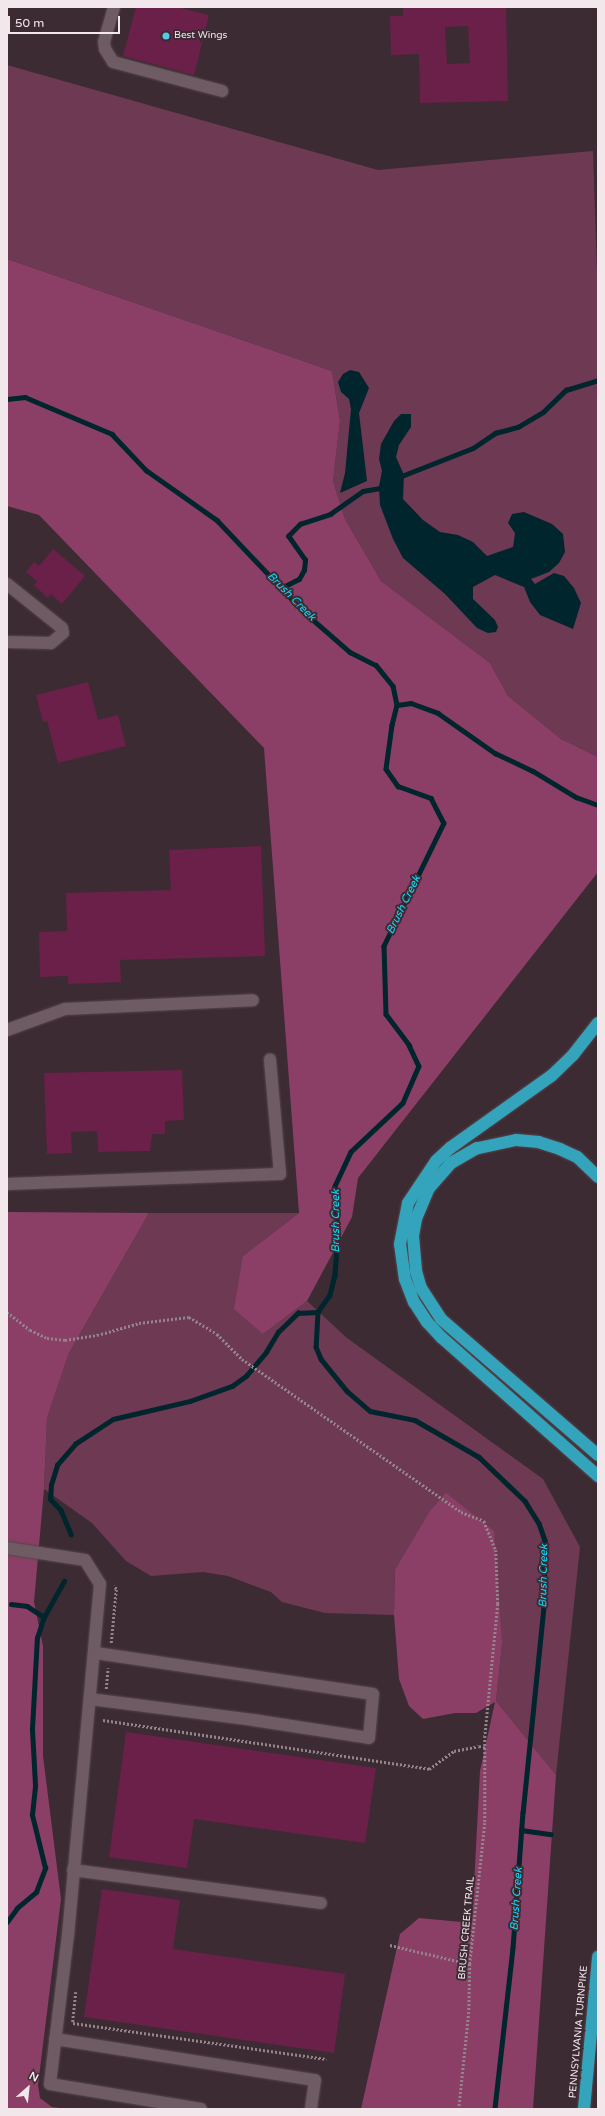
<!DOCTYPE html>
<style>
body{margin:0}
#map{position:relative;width:605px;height:2116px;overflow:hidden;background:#3c2b33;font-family:"Varela Round",sans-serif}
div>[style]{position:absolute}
.green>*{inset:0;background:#6e3953}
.forest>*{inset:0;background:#8b3f66}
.water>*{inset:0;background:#00252d}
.stream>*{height:4.5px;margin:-2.25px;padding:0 2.25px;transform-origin:2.25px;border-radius:2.25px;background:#00252d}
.building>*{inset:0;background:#6a2048}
.path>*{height:2.5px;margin-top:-1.25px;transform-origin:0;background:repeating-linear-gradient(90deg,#93858b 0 2px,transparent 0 4px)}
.roads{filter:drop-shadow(0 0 1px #54474c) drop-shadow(0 0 1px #54474c)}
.minor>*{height:12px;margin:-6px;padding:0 6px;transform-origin:6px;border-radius:6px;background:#6e5b63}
.highway>*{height:12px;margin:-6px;padding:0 6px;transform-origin:6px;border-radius:6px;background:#34a4bd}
.dots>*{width:11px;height:11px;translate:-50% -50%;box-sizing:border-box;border:2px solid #3c2b33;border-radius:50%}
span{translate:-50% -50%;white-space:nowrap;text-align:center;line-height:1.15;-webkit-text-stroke:4px #3c2b33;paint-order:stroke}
.poi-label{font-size:10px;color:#f2e7eb}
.left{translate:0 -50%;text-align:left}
.street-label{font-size:10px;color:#f2e7eb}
.water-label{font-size:11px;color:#0fd9fe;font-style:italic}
.frame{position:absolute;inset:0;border:8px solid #f2e7eb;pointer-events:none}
.north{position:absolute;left:8px;top:2068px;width:40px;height:40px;-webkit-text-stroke:3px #3c2b33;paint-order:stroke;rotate:27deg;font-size:11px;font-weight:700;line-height:16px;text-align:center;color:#f2e7eb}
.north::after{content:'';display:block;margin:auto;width:14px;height:18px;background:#f2e7eb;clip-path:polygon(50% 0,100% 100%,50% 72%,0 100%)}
.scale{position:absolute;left:8px;top:16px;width:112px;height:18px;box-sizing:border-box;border:2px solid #f2e7eb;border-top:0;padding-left:5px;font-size:12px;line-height:14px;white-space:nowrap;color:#f2e7eb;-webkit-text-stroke:3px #3c2b33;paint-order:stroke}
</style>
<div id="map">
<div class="green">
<div style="clip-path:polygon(7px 65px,378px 170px,593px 151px,598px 301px,598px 757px,561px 739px,508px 696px,490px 663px,381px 581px,345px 519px,333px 481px,340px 421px,332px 371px,7px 259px)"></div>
<div style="clip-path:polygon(149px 1213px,299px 1213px,243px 1256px,263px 1334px,307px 1301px,347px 1338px,543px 1479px,580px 1547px,556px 1775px,496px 1701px,502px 1644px,395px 1570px,394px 1615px,325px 1613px,282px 1602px,271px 1592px,228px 1576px,203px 1572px,151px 1576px,126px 1561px,92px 1523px,44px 1489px,47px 1418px,69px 1353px)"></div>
</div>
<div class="forest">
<div style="clip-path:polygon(7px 259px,332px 371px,340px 421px,333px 481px,345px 519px,381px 581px,490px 663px,508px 696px,561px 739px,598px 757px,598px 872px,358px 1178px,352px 1217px,307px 1301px,263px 1334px,234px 1309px,243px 1256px,299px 1213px,264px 748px,39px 515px,7px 506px)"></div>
<div style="clip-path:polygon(7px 1212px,149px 1213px,69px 1353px,47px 1418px,44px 1489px,34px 1602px,43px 1646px,43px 1756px,61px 1899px,38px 2085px,40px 2098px,52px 2107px,68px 2109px,7px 2109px)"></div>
<div style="clip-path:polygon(446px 1493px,494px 1531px,502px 1644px,496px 1701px,556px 1775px,533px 2109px,361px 2109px,400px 1934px,419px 1918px,472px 1923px,480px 1771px,495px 1702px,476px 1713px,455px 1713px,423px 1719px,409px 1706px,399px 1679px,394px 1615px,395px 1570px,430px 1511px)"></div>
</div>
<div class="water">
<div style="clip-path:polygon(350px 370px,359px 372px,369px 388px,359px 413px,367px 481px,340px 493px,345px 473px,351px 409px,349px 399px,341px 392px,338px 382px,343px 374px)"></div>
<div style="clip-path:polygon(401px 414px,411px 414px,411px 427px,399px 445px,396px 457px,404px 475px,403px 499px,423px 520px,440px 532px,458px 535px,473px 542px,487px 556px,513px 547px,515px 533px,508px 523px,512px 514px,524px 512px,552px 524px,563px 534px,565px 552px,559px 563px,549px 572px,531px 579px,535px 584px,554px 573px,564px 576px,574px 588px,581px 603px,573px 629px,540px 615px,530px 602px,524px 587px,495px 575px,473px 587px,473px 599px,495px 620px,498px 627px,496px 632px,488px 633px,477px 628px,445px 594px,403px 558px,393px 539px,380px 505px,379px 486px,382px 471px,379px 459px,381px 444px,394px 421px)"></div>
</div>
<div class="stream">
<div style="left:7px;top:399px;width:18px;rotate:-6deg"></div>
<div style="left:25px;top:397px;width:95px;rotate:23deg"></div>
<div style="left:112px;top:434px;width:50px;rotate:46.6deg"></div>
<div style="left:146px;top:470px;width:87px;rotate:35.2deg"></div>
<div style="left:217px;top:520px;width:127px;rotate:46.6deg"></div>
<div style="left:304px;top:612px;width:61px;rotate:41deg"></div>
<div style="left:350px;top:652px;width:29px;rotate:27deg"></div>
<div style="left:376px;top:665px;width:27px;rotate:51deg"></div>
<div style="left:393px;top:686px;width:19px;rotate:78deg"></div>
<div style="left:397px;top:705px;width:21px;rotate:104deg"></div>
<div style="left:392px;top:725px;width:44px;rotate:97.8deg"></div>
<div style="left:386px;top:769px;width:21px;rotate:55deg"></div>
<div style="left:398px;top:786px;width:35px;rotate:20deg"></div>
<div style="left:431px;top:798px;width:28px;rotate:63deg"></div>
<div style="left:444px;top:823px;width:137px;rotate:116deg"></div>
<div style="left:384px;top:946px;width:68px;rotate:88.3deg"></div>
<div style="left:386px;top:1014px;width:39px;rotate:53deg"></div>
<div style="left:409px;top:1045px;width:23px;rotate:65deg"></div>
<div style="left:419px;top:1066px;width:40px;rotate:113.4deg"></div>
<div style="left:403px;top:1103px;width:71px;rotate:136.7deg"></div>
<div style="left:351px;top:1152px;width:38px;rotate:115deg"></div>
<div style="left:335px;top:1187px;width:47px;rotate:86.3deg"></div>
<div style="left:338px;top:1234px;width:41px;rotate:94.2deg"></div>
<div style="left:335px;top:1275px;width:21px;rotate:104deg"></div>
<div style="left:330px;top:1295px;width:21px;rotate:125deg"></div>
<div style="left:318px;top:1312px;width:35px;rotate:93deg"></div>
<div style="left:316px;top:1347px;width:13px;rotate:67deg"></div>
<div style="left:321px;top:1359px;width:41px;rotate:50.9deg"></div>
<div style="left:347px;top:1391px;width:30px;rotate:41deg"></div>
<div style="left:370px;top:1411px;width:46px;rotate:11.3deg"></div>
<div style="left:415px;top:1420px;width:74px;rotate:30deg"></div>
<div style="left:479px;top:1457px;width:64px;rotate:43.7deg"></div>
<div style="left:525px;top:1501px;width:26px;rotate:58deg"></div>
<div style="left:539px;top:1523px;width:18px;rotate:71deg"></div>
<div style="left:545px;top:1540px;width:67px;rotate:90.9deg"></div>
<div style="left:544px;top:1607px;width:206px;rotate:95.8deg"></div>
<div style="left:523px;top:1812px;width:136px;rotate:94.2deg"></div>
<div style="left:513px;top:1948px;width:162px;rotate:96.4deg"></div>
<div style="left:399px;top:477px;width:79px;rotate:-21.4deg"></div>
<div style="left:473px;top:448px;width:27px;rotate:-34deg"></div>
<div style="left:495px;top:433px;width:24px;rotate:-15deg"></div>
<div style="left:518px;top:427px;width:29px;rotate:-31deg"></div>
<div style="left:543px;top:412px;width:32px;rotate:-44deg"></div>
<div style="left:566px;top:390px;width:34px;rotate:-17deg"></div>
<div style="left:281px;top:588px;width:20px;rotate:-27deg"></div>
<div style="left:299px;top:579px;width:10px;rotate:-61deg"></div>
<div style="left:304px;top:570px;width:10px;rotate:-84deg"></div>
<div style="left:305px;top:560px;width:29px;rotate:-125deg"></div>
<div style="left:288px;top:536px;width:17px;rotate:-45deg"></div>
<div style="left:300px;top:524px;width:32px;rotate:-18deg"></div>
<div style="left:330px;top:514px;width:40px;rotate:-34.9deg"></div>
<div style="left:363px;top:491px;width:17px;rotate:-10deg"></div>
<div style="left:380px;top:488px;width:5px;rotate:-37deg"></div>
<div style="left:397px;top:705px;width:14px;rotate:-8deg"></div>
<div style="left:411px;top:703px;width:29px;rotate:20deg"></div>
<div style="left:438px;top:713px;width:70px;rotate:35.1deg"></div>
<div style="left:495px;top:753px;width:42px;rotate:25.3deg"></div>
<div style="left:533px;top:771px;width:50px;rotate:31.2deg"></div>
<div style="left:576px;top:797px;width:23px;rotate:20deg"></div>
<div style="left:71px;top:1535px;width:26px;rotate:-113deg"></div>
<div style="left:61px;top:1511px;width:16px;rotate:-133deg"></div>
<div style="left:50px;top:1499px;width:14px;rotate:-86deg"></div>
<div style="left:51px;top:1485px;width:21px;rotate:-73deg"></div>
<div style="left:57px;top:1465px;width:28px;rotate:-49deg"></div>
<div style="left:75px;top:1444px;width:45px;rotate:-33.3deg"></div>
<div style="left:113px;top:1419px;width:79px;rotate:-13.2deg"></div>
<div style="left:190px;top:1401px;width:45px;rotate:-19.7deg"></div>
<div style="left:232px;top:1386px;width:17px;rotate:-36deg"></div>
<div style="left:246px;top:1376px;width:31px;rotate:-50deg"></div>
<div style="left:266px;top:1352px;width:23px;rotate:-59deg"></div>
<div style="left:278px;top:1332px;width:28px;rotate:-44deg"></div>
<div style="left:298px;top:1313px;width:20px;rotate:-3deg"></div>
<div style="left:11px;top:1604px;width:16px;rotate:7deg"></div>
<div style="left:27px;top:1606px;width:20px;rotate:33deg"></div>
<div style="left:521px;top:1830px;width:30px;rotate:8deg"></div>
<div style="left:7px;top:1922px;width:17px;rotate:-54deg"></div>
<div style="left:17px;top:1908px;width:25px;rotate:-40deg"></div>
<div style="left:36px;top:1892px;width:26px;rotate:-69deg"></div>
<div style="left:45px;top:1868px;width:55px;rotate:-103.8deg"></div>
<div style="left:32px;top:1815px;width:30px;rotate:-84deg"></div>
<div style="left:35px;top:1785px;width:56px;rotate:-93.1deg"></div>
<div style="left:32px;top:1729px;width:91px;rotate:-86.9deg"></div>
<div style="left:37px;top:1638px;width:22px;rotate:-72deg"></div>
<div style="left:44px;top:1617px;width:41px;rotate:-60.9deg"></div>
</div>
<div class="building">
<div style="clip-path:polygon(136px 7px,177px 7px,209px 15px,194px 75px,123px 56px)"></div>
<div style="clip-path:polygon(evenodd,407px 7px,506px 7px,508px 101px,420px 103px,419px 54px,391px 55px,390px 16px,403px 16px,403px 9px,407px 7px,468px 26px,470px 63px,447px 64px,445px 27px,468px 26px)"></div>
<div style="clip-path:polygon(53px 549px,85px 576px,62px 604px,51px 594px,48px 598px,34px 585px,37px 581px,26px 572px,34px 562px,39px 566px)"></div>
<div style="clip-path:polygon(88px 682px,98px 720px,118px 715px,126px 746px,58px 763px,47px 721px,43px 722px,36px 695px)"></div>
<div style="clip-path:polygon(261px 846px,265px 956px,120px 960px,121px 982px,68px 984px,68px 976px,40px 977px,39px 932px,67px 931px,66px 893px,171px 890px,169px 850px)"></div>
<div style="clip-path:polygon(182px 1070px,184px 1120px,165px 1121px,165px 1134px,152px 1134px,150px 1151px,98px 1152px,97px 1131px,71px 1132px,72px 1153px,47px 1154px,44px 1073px)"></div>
<div style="clip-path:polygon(126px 1732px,376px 1768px,365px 1843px,194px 1819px,187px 1868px,109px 1857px)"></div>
<div style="clip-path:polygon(102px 1889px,180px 1900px,173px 1949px,345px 1974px,334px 2053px,84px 2017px)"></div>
</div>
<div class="path">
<div style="left:7px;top:1312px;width:29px;rotate:38deg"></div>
<div style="left:30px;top:1330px;width:19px;rotate:25deg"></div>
<div style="left:47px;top:1338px;width:18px;rotate:6deg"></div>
<div style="left:65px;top:1340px;width:36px;rotate:-9deg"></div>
<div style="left:101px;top:1334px;width:40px;rotate:-16deg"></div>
<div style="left:139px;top:1323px;width:50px;rotate:-6.8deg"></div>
<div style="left:189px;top:1317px;width:33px;rotate:31deg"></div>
<div style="left:217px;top:1334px;width:35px;rotate:45deg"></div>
<div style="left:242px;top:1359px;width:267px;rotate:34.9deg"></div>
<div style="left:461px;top:1512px;width:25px;rotate:21deg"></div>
<div style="left:484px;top:1521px;width:31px;rotate:68deg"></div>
<div style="left:496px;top:1550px;width:54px;rotate:87.9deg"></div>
<div style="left:498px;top:1604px;width:133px;rotate:95.6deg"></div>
<div style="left:485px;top:1736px;width:87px;rotate:90deg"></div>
<div style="left:485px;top:1823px;width:142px;rotate:96.1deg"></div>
<div style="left:470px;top:1964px;width:48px;rotate:91.2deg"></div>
<div style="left:469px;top:2012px;width:98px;rotate:95.9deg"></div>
<div style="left:111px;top:1643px;width:54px;rotate:-84.7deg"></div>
<div style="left:116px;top:1589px;width:4px;rotate:-117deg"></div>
<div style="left:106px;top:1689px;width:21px;rotate:-85deg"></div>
<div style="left:103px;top:1720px;width:330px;rotate:8.5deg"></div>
<div style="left:429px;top:1769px;width:31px;rotate:-36deg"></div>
<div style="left:454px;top:1751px;width:25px;rotate:-11deg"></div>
<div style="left:479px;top:1746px;width:7px;rotate:16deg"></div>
<div style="left:390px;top:1945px;width:82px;rotate:13.4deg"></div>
<div style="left:76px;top:1992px;width:31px;rotate:96deg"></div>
<div style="left:73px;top:2023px;width:256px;rotate:8.1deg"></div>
</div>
<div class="roads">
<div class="minor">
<div style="left:114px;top:7px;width:36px;rotate:106deg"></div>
<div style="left:104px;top:42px;width:7px;rotate:82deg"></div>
<div style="left:105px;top:49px;width:15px;rotate:58deg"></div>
<div style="left:113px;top:62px;width:113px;rotate:14.9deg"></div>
<div style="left:7px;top:584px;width:70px;rotate:38.7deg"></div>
<div style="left:62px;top:628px;width:5px;rotate:79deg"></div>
<div style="left:63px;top:633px;width:16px;rotate:140deg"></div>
<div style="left:51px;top:643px;width:44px;rotate:-178.7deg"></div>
<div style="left:7px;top:1030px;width:62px;rotate:-19.9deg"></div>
<div style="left:65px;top:1009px;width:188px;rotate:-2.7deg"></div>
<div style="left:7px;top:1184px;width:273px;rotate:-2.1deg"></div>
<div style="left:280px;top:1174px;width:115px;rotate:-95deg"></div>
<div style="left:7px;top:1548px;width:79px;rotate:8.7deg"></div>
<div style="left:85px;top:1560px;width:28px;rotate:58deg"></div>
<div style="left:100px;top:1584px;width:352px;rotate:95.2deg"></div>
<div style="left:68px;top:1935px;width:150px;rotate:96.9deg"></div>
<div style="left:50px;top:2084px;width:153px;rotate:9.4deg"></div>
<div style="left:90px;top:1699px;width:164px;rotate:7.3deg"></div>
<div style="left:253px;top:1720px;width:117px;rotate:8.8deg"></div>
<div style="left:369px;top:1738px;width:44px;rotate:-84.8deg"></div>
<div style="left:373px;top:1694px;width:282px;rotate:-171.6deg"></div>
<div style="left:73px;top:1870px;width:250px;rotate:7.6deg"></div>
<div style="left:55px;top:2039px;width:263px;rotate:9deg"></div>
<div style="left:315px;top:2080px;width:29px;rotate:98deg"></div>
</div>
<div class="highway">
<div style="left:598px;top:1023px;width:41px;rotate:128deg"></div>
<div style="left:573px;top:1055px;width:30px;rotate:136deg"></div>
<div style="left:551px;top:1076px;width:124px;rotate:144.5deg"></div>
<div style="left:450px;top:1148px;width:19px;rotate:137deg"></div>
<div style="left:436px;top:1161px;width:50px;rotate:123.7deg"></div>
<div style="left:408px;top:1203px;width:42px;rotate:101deg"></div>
<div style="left:400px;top:1244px;width:35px;rotate:82deg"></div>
<div style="left:405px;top:1279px;width:25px;rotate:69deg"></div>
<div style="left:414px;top:1302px;width:24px;rotate:57deg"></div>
<div style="left:427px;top:1322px;width:21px;rotate:47deg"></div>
<div style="left:441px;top:1337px;width:210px;rotate:41.5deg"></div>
<div style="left:598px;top:1177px;width:29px;rotate:-136deg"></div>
<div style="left:577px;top:1157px;width:19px;rotate:-155deg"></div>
<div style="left:560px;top:1149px;width:22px;rotate:-162deg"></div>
<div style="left:539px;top:1142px;width:23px;rotate:-175deg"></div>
<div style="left:516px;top:1140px;width:40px;rotate:168deg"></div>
<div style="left:477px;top:1148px;width:30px;rotate:150deg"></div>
<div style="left:451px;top:1163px;width:33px;rotate:131deg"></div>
<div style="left:429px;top:1188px;width:34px;rotate:113deg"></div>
<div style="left:416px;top:1219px;width:17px;rotate:100deg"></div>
<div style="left:413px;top:1236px;width:35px;rotate:85deg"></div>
<div style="left:416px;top:1271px;width:18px;rotate:74deg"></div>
<div style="left:421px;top:1288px;width:37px;rotate:57deg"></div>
<div style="left:441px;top:1319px;width:208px;rotate:40.9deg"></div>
<div style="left:584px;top:2109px;width:153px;rotate:-84.7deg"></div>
</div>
</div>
<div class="dots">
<div style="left:166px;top:36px;background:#58c9e3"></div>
</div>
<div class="poi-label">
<span class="left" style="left:174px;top:36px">Best Wings</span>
</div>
<div class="street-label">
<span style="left:467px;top:1928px;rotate:-85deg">BRUSH CREEK TRAIL</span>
<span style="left:579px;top:2032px;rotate:-85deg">PENNSYLVANIA TURNPIKE</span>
</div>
<div class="water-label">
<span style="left:291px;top:597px;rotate:45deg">Brush Creek</span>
<span style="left:404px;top:905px;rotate:-64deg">Brush Creek</span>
<span style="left:336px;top:1221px;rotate:-90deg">Brush Creek</span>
<span style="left:544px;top:1576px;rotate:-89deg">Brush Creek</span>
<span style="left:517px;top:1899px;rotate:-86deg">Brush Creek</span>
</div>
<div class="frame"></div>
<div class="north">N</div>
<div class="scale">50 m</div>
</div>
